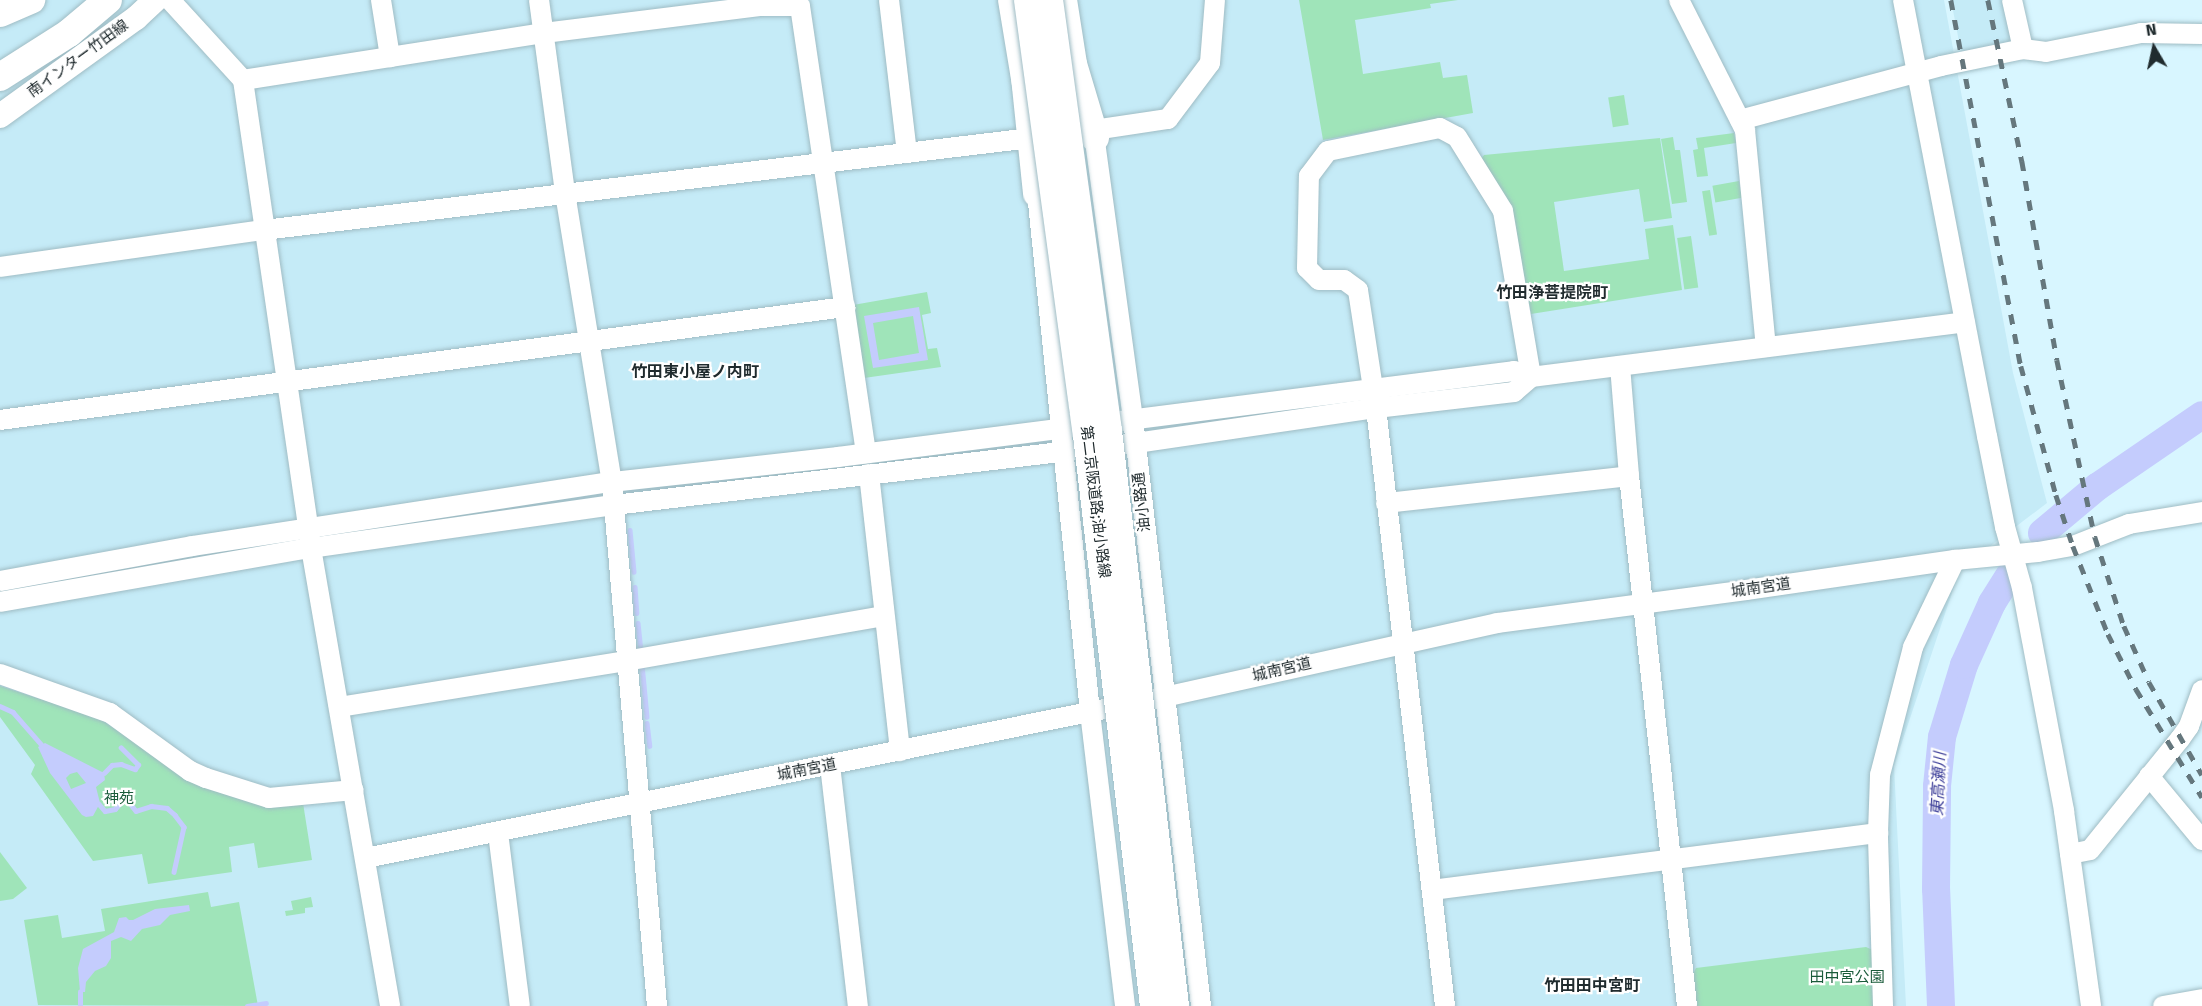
<!DOCTYPE html>
<meta charset="utf-8">
<style>
body{margin:0}
#map{position:relative;width:2202px;height:1006px;overflow:hidden;background:#d8f6ff;font-family:"Fira Sans","Noto Sans JP",sans-serif}
div>[style]{position:absolute}
.built>*{inset:0;background:#c5ebf7}
.green>*{inset:0;background:#9fe4b9;transform-origin:0 0}
.water>*{inset:0;background:#c4ccfd}
.stream>*{height:4.5px;margin:-2.25px;padding:0 2.25px;transform-origin:2.25px;border-radius:2.25px;background:#c4ccfd}
.river>*{height:28px;margin:-14px;padding:0 14px;transform-origin:14px;border-radius:14px;background:#c4ccfd}
.roads{filter:drop-shadow(0 0 2px #9fbcc4) drop-shadow(0 0 2px #9fbcc4)}
.minor>*{height:20px;margin:-10px;padding:0 10px;transform-origin:10px;border-radius:10px;background:#fff}
.major>*{height:24px;margin:-12px;padding:0 12px;transform-origin:12px;border-radius:12px;background:#fff}
.highway>*{height:28px;margin:-14px;padding:0 14px;transform-origin:14px;border-radius:14px;background:#fff}
.rail>*{height:4.5px;margin-top:-2.25px;transform-origin:0;background:repeating-linear-gradient(90deg,#65777d 0 10px,transparent 0 20px)}
.bridges{filter:drop-shadow(0 0 2px #9fbcc4) drop-shadow(0 0 2px #9fbcc4)}
.highway-bridge>*{height:28px;margin:-14px;padding:0 14px;transform-origin:14px;border-radius:14px;background:#fff}
span{translate:-50% -50%;white-space:nowrap;text-align:center;line-height:1.15;-webkit-text-stroke:4.5px #fff;paint-order:stroke}
.street-label{font-size:15px;color:#202b2e}
.park-label{font-size:15px;color:#1a5b3a}
.neighbourhood-label{font-size:16px;color:#202b2e;font-weight:700}
.water-label{font-size:16px;color:#3d3f99;font-style:italic}
.north{position:absolute;left:2124px;top:18px;width:60px;height:60px;-webkit-text-stroke:4px #fff;paint-order:stroke;rotate:351deg;font-size:16px;font-weight:700;line-height:24px;text-align:center;color:#202b2e}
.north::after{content:'';display:block;margin:auto;width:21px;height:27px;background:#202b2e;clip-path:polygon(50% 0,100% 100%,50% 72%,0 100%)}
</style>
<div id="map">
<div class="built">
<div style="clip-path:polygon(0 0,1944px 0,2013px 373px,2047px 503px,1960px 569px,1894px 766px,1906px 1006px,0 1006px)"></div>
<div style="clip-path:polygon(1951px 0,2003px 0,2011px 43px,1961px 52px)"></div>
</div>
<div class="green">
<div style="clip-path:polygon(1299px 0,1458px 0,1430px 4px,1431px 8px,1355px 20px,1363px 74px,1440px 62px,1443px 78px,1467px 75px,1473px 113px,1323px 140px)"></div>
<div style="left:1624px;top:95px;width:30px;height:16px;rotate:81deg"></div>
<div style="clip-path:polygon(1734px 133px,1736px 143px,1704px 148px,1708px 176px,1697px 177px,1693px 150px,1698px 149px,1696px 138px)"></div>
<div style="clip-path:polygon(1673px 137px,1675px 150px,1680px 150px,1687px 202px,1672px 204px,1661px 139px)"></div>
<div style="clip-path:polygon(1660px 138px,1672px 218px,1644px 222px,1639px 189px,1554px 202px,1564px 271px,1649px 259px,1645px 229px,1673px 225px,1682px 290px,1531px 314px,1512px 211px,1480px 160px,1484px 155px)"></div>
<div style="left:1739px;top:181px;width:17px;height:27px;rotate:80deg"></div>
<div style="left:1710px;top:190px;width:45px;height:8px;rotate:81deg"></div>
<div style="left:1691px;top:236px;width:52px;height:14px;rotate:82deg"></div>
<div style="clip-path:polygon(927px 292px,931px 313px,922px 315px,928px 349px,937px 348px,941px 367px,864px 378px,853px 305px)"></div>
<div style="clip-path:polygon(0 686px,99px 718px,197px 784px,303px 803px,312px 860px,258px 868px,254px 843px,229px 847px,232px 872px,148px 884px,142px 854px,93px 861px,31px 774px,35px 765px,0 717px)"></div>
<div style="clip-path:polygon(0 852px,27px 888px,13px 899px,0 901px)"></div>
<div style="clip-path:polygon(208px 892px,211px 907px,239px 902px,258px 1006px,38px 1005px,24px 920px,58px 915px,62px 938px,105px 931px,101px 909px)"></div>
<div style="clip-path:polygon(311px 897px,313px 907px,305px 908px,305px 913px,286px 916px,285px 911px,293px 910px,291px 901px)"></div>
<div style="clip-path:polygon(1866px 947px,1875px 951px,1878px 1006px,1695px 1006px,1691px 978px,1696px 968px)"></div>
</div>
<div class="water">
<div style="clip-path:polygon(evenodd,919px 307px,928px 360px,873px 368px,864px 316px,919px 307px,913px 316px,919px 353px,879px 360px,873px 323px,913px 316px)"></div>
<div style="clip-path:polygon(evenodd,45px 743px,104px 773px,105px 780px,96px 787px,100px 803px,93px 816px,86px 817px,82px 815px,50px 773px,38px 747px,45px 743px,77px 772px,86px 783px,71px 789px,66px 778px,70px 774px,77px 772px)"></div>
<div style="clip-path:polygon(189px 905px,190px 911px,170px 915px,160px 925px,142px 929px,131px 941px,121px 937px,111px 941px,111px 958px,106px 966px,95px 971px,86px 982px,85px 992px,80px 992px,78px 968px,83px 949px,114px 932px,119px 918px,126px 917px,129px 920px,133px 920px,155px 909px)"></div>
</div>
<div class="stream">
<div style="left:630px;top:530px;width:42px;rotate:84.6deg"></div>
<div style="left:635px;top:587px;width:26px;rotate:86deg"></div>
<div style="left:638px;top:623px;width:27px;rotate:84deg"></div>
<div style="left:642px;top:664px;width:53px;rotate:84.6deg"></div>
<div style="left:0;top:706px;width:14px;rotate:25deg"></div>
<div style="left:13px;top:712px;width:43px;rotate:48.8deg"></div>
<div style="left:647px;top:723px;width:23px;rotate:83deg"></div>
<div style="left:104px;top:773px;width:11px;rotate:-45deg"></div>
<div style="left:112px;top:765px;width:9px;rotate:-6deg"></div>
<div style="left:121px;top:764px;width:15px;rotate:20deg"></div>
<div style="left:135px;top:769px;width:5px;rotate:-53deg"></div>
<div style="left:138px;top:765px;width:24px;rotate:-135deg"></div>
<div style="left:99px;top:804px;width:9px;rotate:49deg"></div>
<div style="left:105px;top:811px;width:10px;rotate:-11deg"></div>
<div style="left:115px;top:809px;width:9px;rotate:-49deg"></div>
<div style="left:121px;top:802px;width:8px"></div>
<div style="left:129px;top:802px;width:11px;rotate:52deg"></div>
<div style="left:136px;top:811px;width:16px;rotate:-18deg"></div>
<div style="left:151px;top:806px;width:16px;rotate:7deg"></div>
<div style="left:167px;top:808px;width:11px;rotate:41deg"></div>
<div style="left:175px;top:815px;width:15px;rotate:53deg"></div>
<div style="left:184px;top:827px;width:46px;rotate:102.5deg"></div>
<div style="left:80px;top:1006px;width:14px;rotate:-90deg"></div>
<div style="left:247px;top:1006px;width:19px;rotate:-9deg"></div>
</div>
<div class="river">
<div style="left:2042px;top:533px;width:72px;rotate:-39.9deg"></div>
<div style="left:2097px;top:487px;width:127px;rotate:-34.4deg"></div>
<div style="left:1941px;top:1006px;width:117px;rotate:-92.4deg"></div>
<div style="left:1936px;top:889px;width:103px;rotate:-89.4deg"></div>
<div style="left:1937px;top:786px;width:49px;rotate:-84.2deg"></div>
<div style="left:1942px;top:737px;width:75px;rotate:-73deg"></div>
<div style="left:1964px;top:665px;width:68px;rotate:-65.7deg"></div>
<div style="left:1992px;top:603px;width:32px;rotate:-58deg"></div>
</div>
<div class="roads">
<div class="minor">
<div style="left:170px;top:0;width:108px;rotate:47.6deg"></div>
<div style="left:243px;top:80px;width:305px;rotate:-8.9deg"></div>
<div style="left:544px;top:33px;width:219px;rotate:-7.1deg"></div>
<div style="left:761px;top:6px;width:39px"></div>
<div style="left:800px;top:6px;width:452px;rotate:81.6deg"></div>
<div style="left:381px;top:0;width:58px;rotate:81deg"></div>
<div style="left:539px;top:0;width:195px;rotate:82.3deg"></div>
<div style="left:565px;top:193px;width:293px;rotate:80.8deg"></div>
<div style="left:612px;top:482px;width:526px;rotate:85.09deg"></div>
<div style="left:889px;top:0;width:154px;rotate:83.3deg"></div>
<div style="left:1008px;top:0;width:92px;rotate:80.6deg"></div>
<div style="left:1679px;top:0;width:146px;rotate:63.1deg"></div>
<div style="left:1745px;top:130px;width:218px;rotate:84.5deg"></div>
<div style="left:1903px;top:0;width:444px;rotate:79.1deg"></div>
<div style="left:1987px;top:436px;width:93px;rotate:78.8deg"></div>
<div style="left:2005px;top:527px;width:63px;rotate:74.4deg"></div>
<div style="left:2022px;top:588px;width:227px;rotate:79.3deg"></div>
<div style="left:2064px;top:811px;width:197px;rotate:82.1deg"></div>
<div style="left:2012px;top:0;width:50px;rotate:77.3deg"></div>
<div style="left:243px;top:80px;width:473px;rotate:81.7deg"></div>
<div style="left:311px;top:548px;width:465px;rotate:80.2deg"></div>
<div style="left:1740px;top:120px;width:208px;rotate:-15deg"></div>
<div style="left:1941px;top:66px;width:84px;rotate:-11.7deg"></div>
<div style="left:2023px;top:49px;width:23px;rotate:7deg"></div>
<div style="left:2046px;top:52px;width:97px;rotate:-11.3deg"></div>
<div style="left:2141px;top:33px;width:61px;rotate:0.9deg"></div>
<div style="left:1093px;top:127px;width:295px;rotate:82.2deg"></div>
<div style="left:1133px;top:419px;width:591px;rotate:83.39deg"></div>
<div style="left:1094px;top:130px;width:75px;rotate:-8.5deg"></div>
<div style="left:1168px;top:119px;width:70px;rotate:-53.1deg"></div>
<div style="left:1210px;top:63px;width:63px;rotate:-85.5deg"></div>
<div style="left:1036px;top:183px;width:532px;rotate:84.17deg"></div>
<div style="left:1090px;top:712px;width:296px;rotate:83.2deg"></div>
<div style="left:0;top:267px;width:267px;rotate:-8deg"></div>
<div style="left:264px;top:230px;width:772px;rotate:-6.84deg"></div>
<div style="left:1620px;top:366px;width:110px;rotate:85.3deg"></div>
<div style="left:1629px;top:476px;width:533px;rotate:83.75deg"></div>
<div style="left:0;top:420px;width:853px;rotate:-7.62deg"></div>
<div style="left:869px;top:474px;width:279px;rotate:83.6deg"></div>
<div style="left:1386px;top:503px;width:244px;rotate:-6.3deg"></div>
<div style="left:0;top:581px;width:195px;rotate:-10.3deg"></div>
<div style="left:192px;top:546px;width:425px;rotate:-8.7deg"></div>
<div style="left:612px;top:482px;width:227px;rotate:-6.3deg"></div>
<div style="left:838px;top:457px;width:681px;rotate:-7.25deg"></div>
<div style="left:1514px;top:371px;width:18px;rotate:19deg"></div>
<div style="left:1531px;top:377px;width:437px;rotate:-7.2deg"></div>
<div style="left:0;top:602px;width:316px;rotate:-9.9deg"></div>
<div style="left:311px;top:548px;width:306px;rotate:-8.1deg"></div>
<div style="left:614px;top:505px;width:526px;rotate:-6.77deg"></div>
<div style="left:1136px;top:443px;width:243px;rotate:-8.3deg"></div>
<div style="left:1376px;top:408px;width:139px;rotate:-6.6deg"></div>
<div style="left:1514px;top:392px;width:23px;rotate:-41deg"></div>
<div style="left:0;top:674px;width:117px;rotate:19.5deg"></div>
<div style="left:110px;top:713px;width:99px;rotate:35.9deg"></div>
<div style="left:190px;top:771px;width:17px;rotate:24deg"></div>
<div style="left:206px;top:778px;width:66px;rotate:17.6deg"></div>
<div style="left:269px;top:798px;width:85px;rotate:-5.4deg"></div>
<div style="left:339px;top:707px;width:291px;rotate:-9.1deg"></div>
<div style="left:626px;top:661px;width:261px;rotate:-9.9deg"></div>
<div style="left:830px;top:765px;width:243px;rotate:83.4deg"></div>
<div style="left:2149px;top:776px;width:83px;rotate:50.4deg"></div>
<div style="left:498px;top:833px;width:174px;rotate:82.8deg"></div>
<div style="left:2070px;top:854px;width:20px;rotate:-11deg"></div>
<div style="left:2090px;top:850px;width:143px;rotate:-51deg"></div>
<div style="left:2180px;top:739px;width:16px;rotate:-55deg"></div>
<div style="left:2189px;top:726px;width:38px;rotate:-70deg"></div>
<div style="left:366px;top:858px;width:814px;rotate:-11.41deg"></div>
<div style="left:1164px;top:697px;width:341px;rotate:-12.5deg"></div>
<div style="left:1497px;top:623px;width:251px;rotate:-7.5deg"></div>
<div style="left:1746px;top:590px;width:211px;rotate:-8.2deg"></div>
<div style="left:1955px;top:560px;width:83px;rotate:-5.5deg"></div>
<div style="left:2038px;top:552px;width:36px;rotate:-10deg"></div>
<div style="left:2073px;top:546px;width:60px;rotate:-21.4deg"></div>
<div style="left:2129px;top:524px;width:74px;rotate:-9.3deg"></div>
<div style="left:1432px;top:890px;width:450px;rotate:-7.3deg"></div>
<div style="left:1445px;top:1006px;width:602px;rotate:-96.58deg"></div>
<div style="left:1376px;top:408px;width:119px;rotate:-98.7deg"></div>
<div style="left:1358px;top:290px;width:17px;rotate:-144deg"></div>
<div style="left:1344px;top:280px;width:25px;rotate:180deg"></div>
<div style="left:1319px;top:280px;width:17px;rotate:-135deg"></div>
<div style="left:1307px;top:268px;width:92px;rotate:-88.8deg"></div>
<div style="left:1309px;top:176px;width:31px;rotate:-53deg"></div>
<div style="left:1328px;top:151px;width:114px;rotate:-11.6deg"></div>
<div style="left:1440px;top:128px;width:19px;rotate:28deg"></div>
<div style="left:1457px;top:137px;width:87px;rotate:58.1deg"></div>
<div style="left:1503px;top:211px;width:168px;rotate:80.4deg"></div>
<div style="left:1883px;top:1006px;width:173px;rotate:-91.7deg"></div>
<div style="left:1878px;top:833px;width:58px;rotate:-88deg"></div>
<div style="left:1880px;top:775px;width:132px;rotate:-75.5deg"></div>
<div style="left:1913px;top:647px;width:97px;rotate:-64.2deg"></div>
<div style="left:2163px;top:1006px;width:40px;rotate:-10deg"></div>
</div>
<div class="major">
<div style="left:0;top:116px;width:168px;rotate:-35.8deg"></div>
<div style="left:136px;top:18px;width:26px;rotate:-43deg"></div>
</div>
<div class="highway">
<div style="left:1063px;top:0;width:65px;rotate:81.1deg"></div>
<div style="left:1073px;top:64px;width:77px;rotate:73.4deg"></div>
<div style="left:0;top:13px;width:34px;rotate:-23deg"></div>
<div style="left:0;top:77px;width:82px;rotate:-32.5deg"></div>
<div style="left:69px;top:33px;width:51px;rotate:-40.2deg"></div>
<div style="left:1025px;top:77px;width:117px;rotate:84.1deg"></div>
</div>
</div>
<div class="rail">
<div style="left:1951px;top:0;width:373px;rotate:79.2deg"></div>
<div style="left:2021px;top:366px;width:134px;rotate:74.8deg"></div>
<div style="left:2056px;top:495px;width:54px;rotate:71.6deg"></div>
<div style="left:2073px;top:546px;width:95px;rotate:68.3deg"></div>
<div style="left:2108px;top:634px;width:62px;rotate:63deg"></div>
<div style="left:2136px;top:689px;width:127px;rotate:58.6deg"></div>
<div style="left:1988px;top:0;width:165px;rotate:78.1deg"></div>
<div style="left:2022px;top:161px;width:202px;rotate:80deg"></div>
<div style="left:2057px;top:360px;width:181px;rotate:77.9deg"></div>
<div style="left:2095px;top:537px;width:94px;rotate:72deg"></div>
<div style="left:2124px;top:626px;width:61px;rotate:65.9deg"></div>
<div style="left:2149px;top:682px;width:107px;rotate:60.3deg"></div>
</div>
<div class="bridges">
<div class="highway-bridge">
<div style="left:1028px;top:0;width:439px;rotate:82.3deg"></div>
<div style="left:1087px;top:435px;width:575px;rotate:83.31deg"></div>
<div style="left:1049px;top:0;width:435px;rotate:82.2deg"></div>
<div style="left:1108px;top:431px;width:579px;rotate:83.35deg"></div>
</div>
</div>
<div class="street-label">
<span style="left:78px;top:59px;rotate:-36deg">南インター竹田線</span>
<span style="left:1095px;top:502px;rotate:83deg">第二京阪道路;油小路線</span>
<span style="left:1142px;top:502px;rotate:-96deg">油小路通</span>
<span style="left:1761px;top:588px;rotate:-8deg">城南宮道</span>
<span style="left:1282px;top:670px;rotate:-13deg">城南宮道</span>
<span style="left:807px;top:770px;rotate:-11deg">城南宮道</span>
</div>
<div class="park-label">
<span style="left:119px;top:799px">神苑</span>
<span style="left:1847px;top:978px">田中宮公園</span>
</div>
<div class="neighbourhood-label">
<span style="left:1552px;top:293px">竹田浄菩提院町</span>
<span style="left:695px;top:372px">竹田東小屋ノ内町</span>
<span style="left:1592px;top:986px">竹田田中宮町</span>
</div>
<div class="water-label">
<span style="left:1939px;top:784px;rotate:-87deg">東高瀬川</span>
</div>
<div class="north">N</div>
</div>
